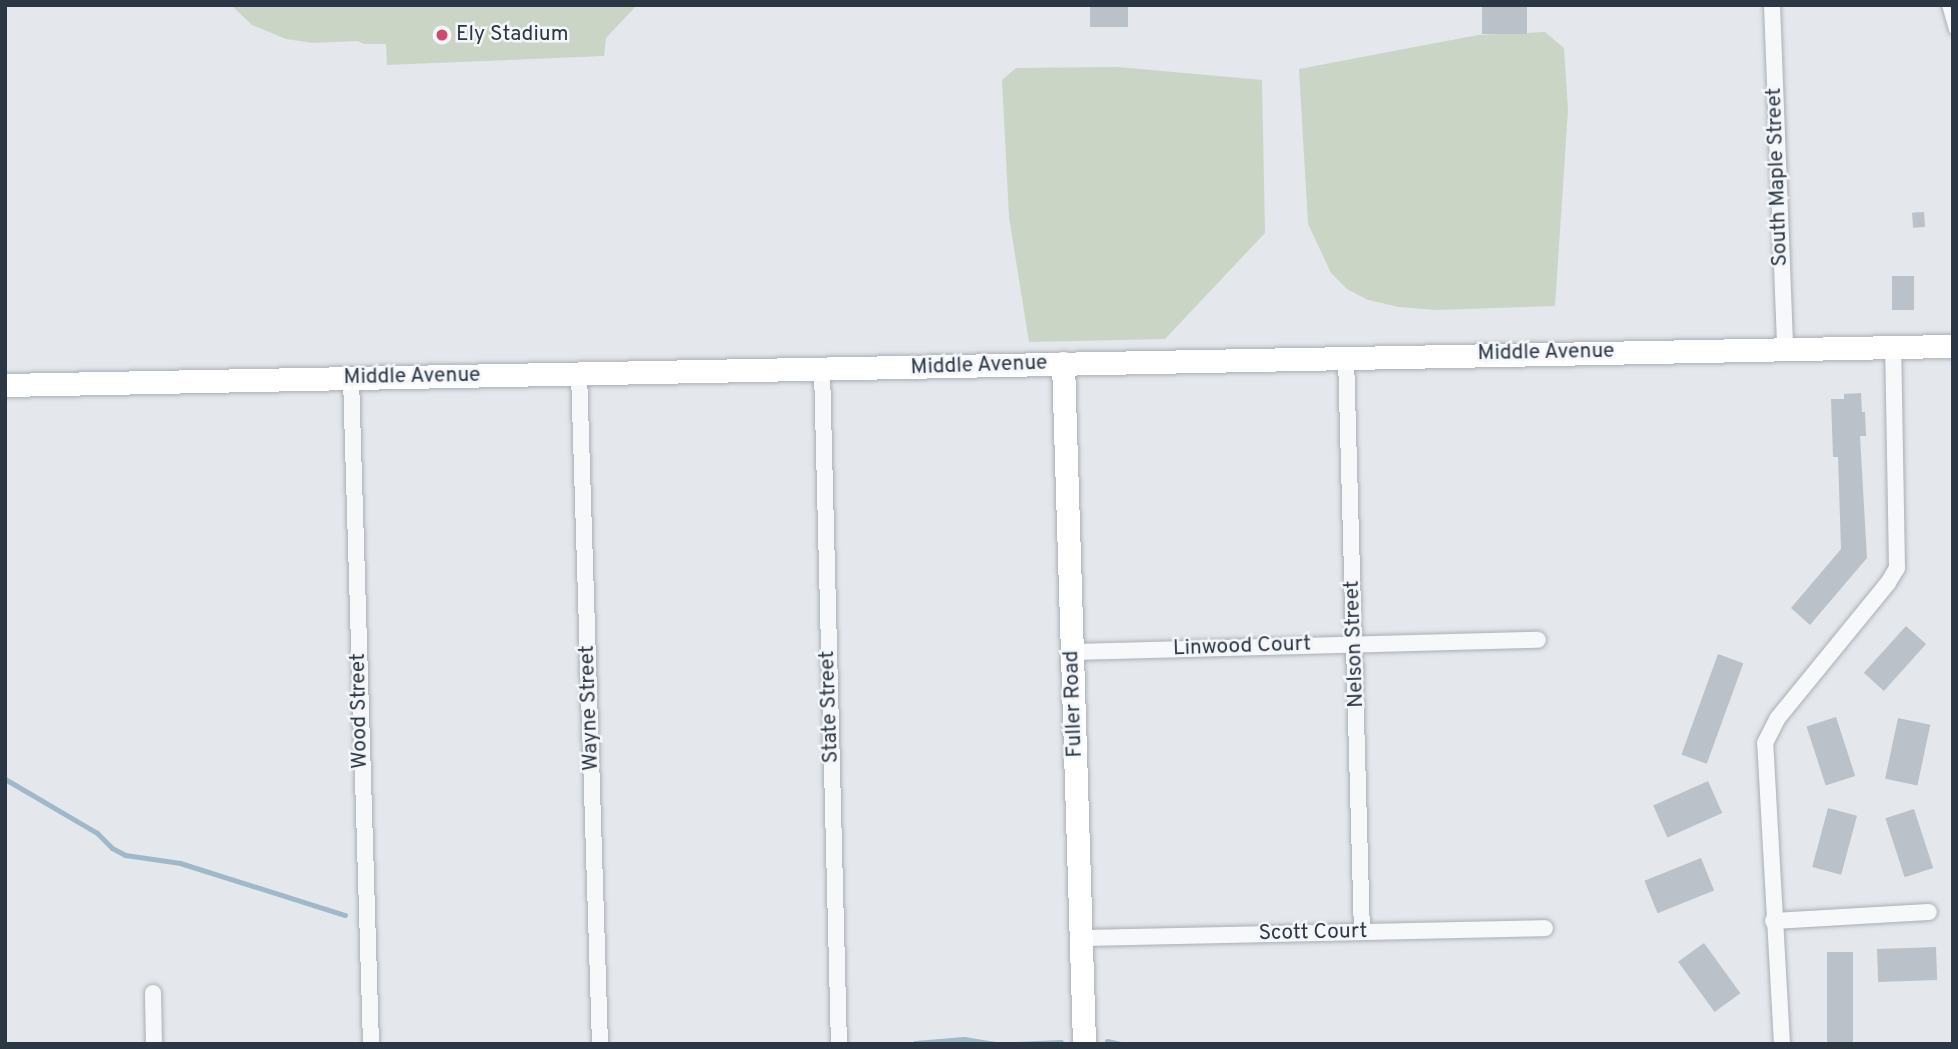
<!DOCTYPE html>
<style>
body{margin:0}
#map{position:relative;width:1958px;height:1049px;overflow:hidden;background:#e4e8ec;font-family:Overpass,sans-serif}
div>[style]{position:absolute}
.green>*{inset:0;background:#cbd5c5}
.stream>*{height:5px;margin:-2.5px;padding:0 2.5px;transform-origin:2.5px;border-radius:2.5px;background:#9fb9cb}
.building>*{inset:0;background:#bbc1c9;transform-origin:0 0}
.roads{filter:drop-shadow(0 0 2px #a9afb6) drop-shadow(0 0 2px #a9afb6)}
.lane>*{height:8px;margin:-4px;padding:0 4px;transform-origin:4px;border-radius:4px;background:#f7f8fa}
.street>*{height:16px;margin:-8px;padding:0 8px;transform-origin:8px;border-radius:8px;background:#f7f8fa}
.secondary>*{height:23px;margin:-11.5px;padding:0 11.5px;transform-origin:11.5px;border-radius:11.5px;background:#fff}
.dots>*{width:19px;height:19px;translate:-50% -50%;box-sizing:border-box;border:4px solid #f4f6f9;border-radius:50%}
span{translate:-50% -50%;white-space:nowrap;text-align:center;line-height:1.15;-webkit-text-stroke:5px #f4f6f9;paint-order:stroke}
.poi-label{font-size:21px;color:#2b3744}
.left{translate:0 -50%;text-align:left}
.street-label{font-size:21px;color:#2b3744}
.frame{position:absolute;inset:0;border:7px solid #2b3744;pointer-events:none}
</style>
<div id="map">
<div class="green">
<div style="clip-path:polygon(231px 5px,637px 5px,606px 38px,604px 56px,387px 65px,386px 44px,364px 44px,357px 41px,313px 43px,286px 39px,252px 25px)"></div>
<div style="clip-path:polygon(1545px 32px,1564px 48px,1568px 110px,1555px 306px,1436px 310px,1399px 307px,1368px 300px,1347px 289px,1331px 273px,1308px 224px,1299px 69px,1478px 35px)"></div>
<div style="clip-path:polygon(1118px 67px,1262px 80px,1265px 233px,1165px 339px,1029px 342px,1009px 217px,1002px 80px,1016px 68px)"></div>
</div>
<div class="stream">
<div style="left:5px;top:779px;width:107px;rotate:30.4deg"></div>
<div style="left:97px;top:833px;width:21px;rotate:45deg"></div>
<div style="left:112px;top:848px;width:15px;rotate:28deg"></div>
<div style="left:125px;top:855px;width:56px;rotate:8.3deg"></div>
<div style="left:180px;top:863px;width:173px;rotate:17.5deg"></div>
<div style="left:1107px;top:1041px;width:14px;rotate:12deg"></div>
<div style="left:915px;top:1043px;width:49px;rotate:-4.7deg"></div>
<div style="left:964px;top:1039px;width:31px;rotate:9deg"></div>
<div style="left:1013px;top:1044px;width:48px;rotate:-2.4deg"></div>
</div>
<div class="building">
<div style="left:1090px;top:5px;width:38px;height:22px"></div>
<div style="left:1482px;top:5px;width:45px;height:29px"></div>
<div style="left:1924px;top:212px;width:15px;height:12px;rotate:86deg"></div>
<div style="left:1892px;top:276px;width:22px;height:34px"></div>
<div style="clip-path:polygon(1861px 393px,1862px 412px,1865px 412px,1866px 436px,1860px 436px,1867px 558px,1810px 625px,1791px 608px,1841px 549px,1838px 457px,1833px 457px,1831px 399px,1844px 399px,1844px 394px)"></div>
<div style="left:1906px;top:626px;width:27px;height:63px;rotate:42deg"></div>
<div style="left:1718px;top:654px;width:27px;height:107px;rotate:20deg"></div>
<div style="left:1836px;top:717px;width:62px;height:31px;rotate:72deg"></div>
<div style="left:1898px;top:718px;width:33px;height:62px;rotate:12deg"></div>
<div style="left:1708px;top:781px;width:35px;height:60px;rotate:66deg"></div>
<div style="left:1828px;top:808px;width:30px;height:61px;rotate:15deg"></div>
<div style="left:1914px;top:809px;width:62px;height:30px;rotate:72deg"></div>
<div style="left:1701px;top:858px;width:35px;height:61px;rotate:68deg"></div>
<div style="left:1704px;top:943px;width:62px;height:32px;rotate:54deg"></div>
<div style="left:1936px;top:947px;width:33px;height:59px;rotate:88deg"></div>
<div style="left:1827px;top:952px;width:26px;height:92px"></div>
</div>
<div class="roads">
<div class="lane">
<div style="left:1946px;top:5px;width:26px;rotate:74deg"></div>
</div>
<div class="street">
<div style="left:1772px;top:5px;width:344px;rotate:87.8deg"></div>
<div style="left:1346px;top:357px;width:575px;rotate:88.41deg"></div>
<div style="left:822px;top:370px;width:674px;rotate:88.56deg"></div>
<div style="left:579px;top:373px;width:671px;rotate:88.21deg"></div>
<div style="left:351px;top:378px;width:666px;rotate:88.28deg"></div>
<div style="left:1073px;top:652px;width:465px;rotate:-1.5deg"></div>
<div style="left:1773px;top:921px;width:156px;rotate:-3.3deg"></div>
<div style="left:1081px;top:938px;width:464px;rotate:-1.2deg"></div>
<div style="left:153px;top:993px;width:51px;rotate:88.9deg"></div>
<div style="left:1782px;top:1044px;width:301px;rotate:-93.2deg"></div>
<div style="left:1765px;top:743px;width:27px;rotate:-63deg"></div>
<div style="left:1777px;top:719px;width:176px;rotate:-50.8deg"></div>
<div style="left:1888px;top:583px;width:17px;rotate:-59deg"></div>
<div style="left:1897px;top:568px;width:221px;rotate:-91deg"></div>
</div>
<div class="secondary">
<div style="left:1063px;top:363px;width:681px;rotate:88.23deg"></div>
<div style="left:5px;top:385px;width:1948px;rotate:-1.15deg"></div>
</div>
</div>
<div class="dots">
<div style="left:442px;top:35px;background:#cf4a6c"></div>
</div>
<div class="poi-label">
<span class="left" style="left:456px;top:35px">Ely Stadium</span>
</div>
<div class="street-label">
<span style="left:1778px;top:177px;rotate:-92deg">South Maple Street</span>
<span style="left:1546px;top:353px;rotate:-1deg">Middle Avenue</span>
<span style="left:979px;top:366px;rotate:-2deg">Middle Avenue</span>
<span style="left:412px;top:377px;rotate:-1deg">Middle Avenue</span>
<span style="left:1355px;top:644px;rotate:-92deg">Nelson Street</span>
<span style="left:1242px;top:647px;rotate:-2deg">Linwood Court</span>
<span style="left:1074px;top:704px;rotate:-92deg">Fuller Road</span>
<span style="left:830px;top:707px;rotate:-92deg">State Street</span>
<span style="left:590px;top:708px;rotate:-92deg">Wayne Street</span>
<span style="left:360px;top:711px;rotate:-91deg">Wood Street</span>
<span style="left:1313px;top:933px;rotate:-1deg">Scott Court</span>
</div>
<div class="frame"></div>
</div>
